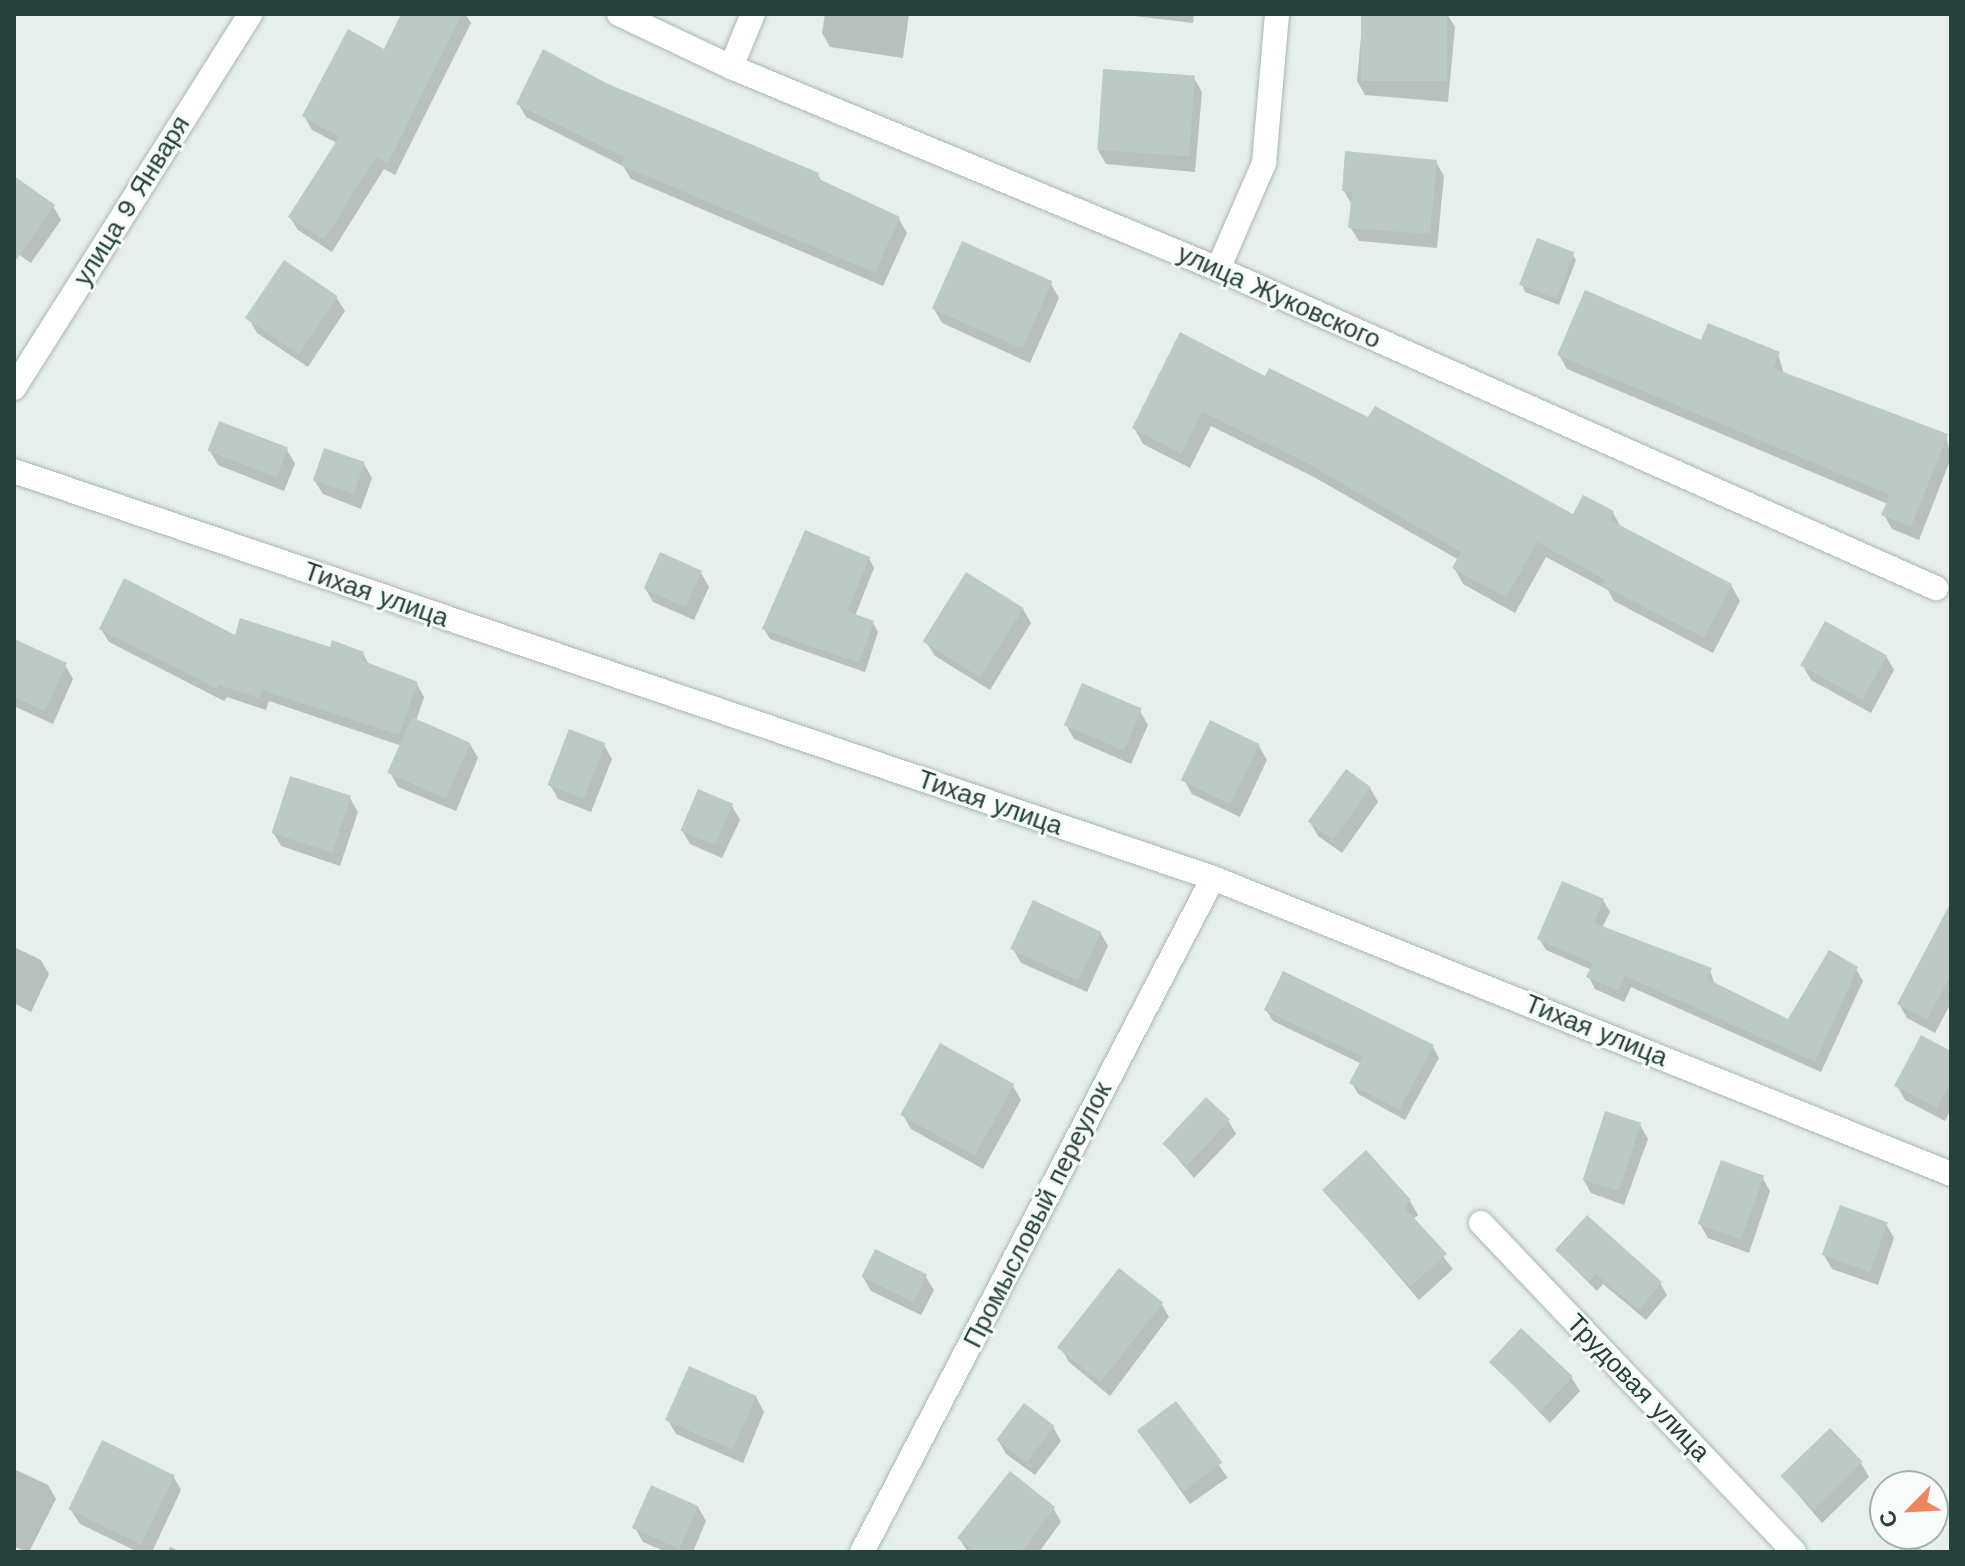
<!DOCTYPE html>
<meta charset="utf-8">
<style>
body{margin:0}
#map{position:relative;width:1965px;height:1566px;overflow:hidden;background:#e6efeb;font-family:"Work Sans",sans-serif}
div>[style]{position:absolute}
.shadow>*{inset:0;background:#0003;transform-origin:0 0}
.building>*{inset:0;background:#bbcac4;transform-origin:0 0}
.roads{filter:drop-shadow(0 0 2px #a8b8b2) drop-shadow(0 0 2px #a8b8b2)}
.minor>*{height:24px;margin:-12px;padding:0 12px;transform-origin:12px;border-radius:12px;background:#fff}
span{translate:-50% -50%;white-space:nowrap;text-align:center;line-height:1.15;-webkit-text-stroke:6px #f7fbf9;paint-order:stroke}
.street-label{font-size:26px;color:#24423a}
.frame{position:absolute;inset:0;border:16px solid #24423a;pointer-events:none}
.north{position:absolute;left:1869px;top:1470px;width:80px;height:80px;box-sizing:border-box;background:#f7fbf9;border:2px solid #a3b1ad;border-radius:50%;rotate:246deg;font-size:22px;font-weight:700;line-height:32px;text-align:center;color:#24423a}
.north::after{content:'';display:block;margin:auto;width:28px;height:36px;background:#f4845f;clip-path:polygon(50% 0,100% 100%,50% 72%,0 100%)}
</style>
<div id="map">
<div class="shadow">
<div style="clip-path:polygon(404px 14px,465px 14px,471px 23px,395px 175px,384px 169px,332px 252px,298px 230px,290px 217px,337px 143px,312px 130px,304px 116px,385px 52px)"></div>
<div style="clip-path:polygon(825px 14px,909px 14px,903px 58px,830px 47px,822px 33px)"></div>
<div style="clip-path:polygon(1118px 14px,1194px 14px,1193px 23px)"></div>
<div style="clip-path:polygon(1363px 14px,1447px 14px,1455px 27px,1448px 102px,1365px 95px,1357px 81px)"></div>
<div style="clip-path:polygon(1194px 78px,1202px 92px,1195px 172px,1106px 164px,1098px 150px)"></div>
<div style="clip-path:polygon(605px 85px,818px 175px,822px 182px,899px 219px,907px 233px,883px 286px,631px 179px,623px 166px,526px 117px,518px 103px)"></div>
<div style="clip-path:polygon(1436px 162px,1444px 176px,1437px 248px,1359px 241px,1350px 227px,1352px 205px,1344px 191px)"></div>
<div style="clip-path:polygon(14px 188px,53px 206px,61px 220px,31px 263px,14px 251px)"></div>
<div style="clip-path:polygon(1572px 254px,1576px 260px,1559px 305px,1525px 292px,1522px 285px)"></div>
<div style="clip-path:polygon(1051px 284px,1059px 298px,1030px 363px,942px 323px,934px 309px)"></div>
<div style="clip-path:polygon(336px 297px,345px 311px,308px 367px,257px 333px,249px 319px)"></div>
<div style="clip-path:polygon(1702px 343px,1778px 354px,1784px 374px,1946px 435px,1951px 458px,1919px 540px,1892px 529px,1884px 515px,1888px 504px,1567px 369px,1559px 355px)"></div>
<div style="clip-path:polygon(1266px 378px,1573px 517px,1613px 513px,1622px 529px,1731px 585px,1740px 601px,1713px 653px,1614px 601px,1608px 590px,1546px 557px,1515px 613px,1463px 584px,1454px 568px,1459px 560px,1314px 477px,1211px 426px,1190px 468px,1143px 444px,1134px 428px)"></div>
<div style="clip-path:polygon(287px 450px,295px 464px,284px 491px,218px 465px,210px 451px)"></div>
<div style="clip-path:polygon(364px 464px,372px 478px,361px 509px,323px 494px,314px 480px)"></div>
<div style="clip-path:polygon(869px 558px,874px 568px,855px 616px,873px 623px,878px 632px,865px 672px,770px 639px,764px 629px)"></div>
<div style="clip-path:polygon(701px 573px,709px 587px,694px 620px,653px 602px,645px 588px)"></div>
<div style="clip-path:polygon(1023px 609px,1031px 623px,990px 690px,935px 656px,926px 642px)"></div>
<div style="clip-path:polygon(101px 629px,363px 653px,369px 665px,417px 684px,424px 697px,416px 721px,470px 744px,478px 758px,456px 811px,398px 787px,390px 772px,402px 746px,269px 701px,266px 710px,227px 697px,224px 701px,109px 642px)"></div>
<div style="clip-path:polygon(14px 647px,65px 665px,73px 679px,53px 724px,14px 706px)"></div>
<div style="clip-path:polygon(1886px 656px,1894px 670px,1871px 713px,1811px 680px,1803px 666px)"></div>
<div style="clip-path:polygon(1140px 711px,1148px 725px,1131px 764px,1074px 739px,1066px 725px)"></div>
<div style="clip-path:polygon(604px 745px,612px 759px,591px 812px,558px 799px,550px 785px)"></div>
<div style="clip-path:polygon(1259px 746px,1267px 760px,1240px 817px,1192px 794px,1184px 780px)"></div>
<div style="clip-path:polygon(1370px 788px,1378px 802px,1342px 853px,1318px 836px,1310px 822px)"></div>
<div style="clip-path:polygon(350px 798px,358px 812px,340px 866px,281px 846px,273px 832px)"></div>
<div style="clip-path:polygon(732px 806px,740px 820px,722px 858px,690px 844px,682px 830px)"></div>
<div style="clip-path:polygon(1603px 900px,1610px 912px,1602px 928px,1710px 970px,1715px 985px,1789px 1022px,1856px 969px,1863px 981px,1821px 1072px,1631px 987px,1624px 1002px,1595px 989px,1589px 977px,1592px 970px,1546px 950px,1539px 938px)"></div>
<div style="clip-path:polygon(1951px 918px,1951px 1003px,1935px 1033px,1907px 1018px,1899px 1004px)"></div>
<div style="clip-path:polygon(1100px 932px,1108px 946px,1087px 992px,1021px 963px,1013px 949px)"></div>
<div style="clip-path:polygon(14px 947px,41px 960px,49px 974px,31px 1012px,14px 1003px)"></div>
<div style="clip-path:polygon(1266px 1010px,1433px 1047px,1439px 1058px,1405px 1120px,1358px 1094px,1352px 1083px,1362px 1064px,1273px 1021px)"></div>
<div style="clip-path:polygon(1951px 1053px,1951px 1109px,1945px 1121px,1905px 1100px,1897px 1086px)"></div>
<div style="clip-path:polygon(1013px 1086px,1021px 1100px,983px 1169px,911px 1129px,903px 1115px)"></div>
<div style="clip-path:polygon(1228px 1120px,1236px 1134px,1194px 1178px,1165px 1144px)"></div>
<div style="clip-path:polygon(1640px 1125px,1648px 1139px,1624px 1205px,1591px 1193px,1583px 1179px)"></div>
<div style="clip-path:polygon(1762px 1177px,1770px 1191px,1749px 1253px,1708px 1238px,1700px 1224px)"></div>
<div style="clip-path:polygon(1325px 1190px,1410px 1201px,1418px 1215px,1413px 1219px,1453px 1269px,1419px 1300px)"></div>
<div style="clip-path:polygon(1886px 1224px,1894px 1238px,1878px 1285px,1832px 1269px,1824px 1255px)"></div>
<div style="clip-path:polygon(1557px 1251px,1660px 1283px,1667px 1295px,1646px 1320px,1603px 1284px,1597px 1291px)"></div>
<div style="clip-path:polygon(925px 1276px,934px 1290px,921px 1315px,871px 1291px,863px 1277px)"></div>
<div style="clip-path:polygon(1161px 1303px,1169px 1317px,1110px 1396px,1069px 1362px,1061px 1348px)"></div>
<div style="clip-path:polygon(1492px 1363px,1571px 1377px,1580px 1391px,1550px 1423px)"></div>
<div style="clip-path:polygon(756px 1397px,764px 1412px,743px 1463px,676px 1434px,668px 1420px)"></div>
<div style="left:1176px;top:1404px;width:90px;height:46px;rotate:55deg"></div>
<div style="clip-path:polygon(1053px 1427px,1061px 1441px,1035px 1475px,1006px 1454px,998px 1440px)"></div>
<div style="clip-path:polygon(1861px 1463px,1869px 1477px,1822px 1523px,1783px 1477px)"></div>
<div style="clip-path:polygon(14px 1469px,48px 1485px,56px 1499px,29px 1552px,14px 1547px)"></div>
<div style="clip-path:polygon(173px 1476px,181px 1490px,152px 1552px,138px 1552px,80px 1524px,71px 1510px)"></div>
<div style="clip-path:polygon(698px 1507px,706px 1521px,693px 1552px,666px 1552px,643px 1542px,635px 1528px)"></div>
<div style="clip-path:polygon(1053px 1508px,1061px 1522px,1039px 1552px,968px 1552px,959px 1538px)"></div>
<div style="clip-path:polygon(1911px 1539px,1923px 1552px,1897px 1552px)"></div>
<div style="clip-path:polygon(170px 1547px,182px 1552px,168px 1552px)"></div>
</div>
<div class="building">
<div style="clip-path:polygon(401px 14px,462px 14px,388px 163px,376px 157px,324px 240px,288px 217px,339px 137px,302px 116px,348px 29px,384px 49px)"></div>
<div style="left:1361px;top:14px;width:86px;height:67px"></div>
<div style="clip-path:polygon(543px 49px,606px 83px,819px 173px,817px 178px,900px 217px,875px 273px,621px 165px,624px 157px,516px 104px)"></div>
<div style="left:1103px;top:69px;width:92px;height:81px;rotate:4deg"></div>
<div style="clip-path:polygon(1345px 151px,1437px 160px,1430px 234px,1348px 228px,1352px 192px,1342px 191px)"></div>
<div style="clip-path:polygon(14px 176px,55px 205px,14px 263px)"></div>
<div style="left:1537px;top:238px;width:40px;height:50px;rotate:21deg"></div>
<div style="left:962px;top:241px;width:99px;height:74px;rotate:24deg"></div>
<div style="left:284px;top:260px;width:65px;height:70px;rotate:34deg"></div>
<div style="clip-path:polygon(1585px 290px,1701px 340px,1708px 323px,1780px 352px,1773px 368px,1948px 434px,1911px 527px,1881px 515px,1890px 495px,1557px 355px)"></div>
<div style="clip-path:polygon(1180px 332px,1265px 376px,1269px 368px,1368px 417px,1375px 406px,1573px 514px,1583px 495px,1614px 511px,1610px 520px,1732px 584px,1704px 638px,1602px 585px,1605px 580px,1537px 542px,1506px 598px,1452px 568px,1461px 552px,1303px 461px,1202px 412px,1181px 454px,1132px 428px)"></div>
<div style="left:219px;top:421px;width:74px;height:32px;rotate:21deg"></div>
<div style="left:324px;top:448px;width:43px;height:34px;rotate:19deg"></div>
<div style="clip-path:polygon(805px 530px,870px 557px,847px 611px,874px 621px,859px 663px,762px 629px)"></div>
<div style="left:660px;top:552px;width:46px;height:40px;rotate:24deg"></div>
<div style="left:966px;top:572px;width:68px;height:82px;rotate:32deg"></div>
<div style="clip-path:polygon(124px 578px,235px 635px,240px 618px,330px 647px,332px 640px,364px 652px,361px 660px,418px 682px,399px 735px,262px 690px,259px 698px,219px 685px,217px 689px,99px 629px)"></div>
<div style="left:1825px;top:621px;width:71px;height:51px;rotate:29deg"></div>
<div style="clip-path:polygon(14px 639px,67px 663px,45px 711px,14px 697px)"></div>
<div style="left:1082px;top:683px;width:65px;height:46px;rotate:23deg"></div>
<div style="left:412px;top:717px;width:64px;height:61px;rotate:24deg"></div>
<div style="left:1210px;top:720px;width:55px;height:67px;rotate:26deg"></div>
<div style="left:569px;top:729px;width:39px;height:60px;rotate:21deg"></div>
<div style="left:1346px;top:769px;width:31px;height:65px;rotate:36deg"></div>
<div style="left:290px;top:776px;width:64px;height:60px;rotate:18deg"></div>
<div style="left:698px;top:789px;width:38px;height:45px;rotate:23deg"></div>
<div style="clip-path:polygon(1562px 881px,1604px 899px,1594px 923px,1712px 968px,1707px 979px,1788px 1019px,1829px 950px,1858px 967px,1815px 1062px,1625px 976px,1618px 991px,1586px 977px,1593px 963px,1537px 939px)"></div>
<div style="left:1033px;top:900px;width:75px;height:54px;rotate:25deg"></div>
<div style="clip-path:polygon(1951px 902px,1951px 975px,1927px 1020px,1897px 1004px)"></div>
<div style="clip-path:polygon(1283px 971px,1434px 1045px,1399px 1110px,1349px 1083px,1363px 1057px,1264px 1010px)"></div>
<div style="clip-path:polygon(1921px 1035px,1951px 1051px,1951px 1081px,1937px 1108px,1894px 1086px)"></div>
<div style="left:940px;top:1043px;width:85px;height:82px;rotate:29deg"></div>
<div style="left:1206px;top:1097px;width:33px;height:64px;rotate:43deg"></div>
<div style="left:1605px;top:1111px;width:38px;height:72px;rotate:18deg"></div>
<div style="clip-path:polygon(1366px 1150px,1411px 1200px,1404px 1207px,1447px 1254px,1410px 1287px,1322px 1190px)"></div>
<div style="left:1721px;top:1160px;width:46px;height:68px;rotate:20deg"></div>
<div style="left:1840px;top:1205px;width:51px;height:53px;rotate:20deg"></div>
<div style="clip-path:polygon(1587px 1215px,1662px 1282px,1639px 1310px,1596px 1274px,1589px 1281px,1555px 1250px)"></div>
<div style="left:875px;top:1249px;width:58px;height:31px;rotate:26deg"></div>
<div style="left:1119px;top:1268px;width:56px;height:101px;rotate:38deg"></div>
<div style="left:1521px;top:1328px;width:71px;height:47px;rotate:43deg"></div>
<div style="left:689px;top:1366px;width:74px;height:59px;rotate:24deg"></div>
<div style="left:1176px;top:1401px;width:77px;height:49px;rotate:53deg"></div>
<div style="left:1024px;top:1403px;width:38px;height:46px;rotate:37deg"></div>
<div style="left:1830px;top:1428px;width:47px;height:69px;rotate:46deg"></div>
<div style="left:102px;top:1440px;width:81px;height:77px;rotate:26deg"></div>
<div style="clip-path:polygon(1010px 1471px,1055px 1507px,1022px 1552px,976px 1552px,957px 1538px)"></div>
<div style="left:651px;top:1485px;width:52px;height:47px;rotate:24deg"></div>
</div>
<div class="roads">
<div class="minor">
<div style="left:619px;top:14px;width:124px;rotate:25.3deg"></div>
<div style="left:731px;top:67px;width:527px;rotate:22.53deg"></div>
<div style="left:1218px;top:269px;width:786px;rotate:23.96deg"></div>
<div style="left:731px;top:67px;width:57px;rotate:-67.5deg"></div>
<div style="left:1218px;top:269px;width:116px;rotate:-66.5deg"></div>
<div style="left:1264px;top:163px;width:150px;rotate:-85deg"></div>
<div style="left:14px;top:388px;width:442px;rotate:-57.7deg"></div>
<div style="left:14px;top:471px;width:1266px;rotate:18.75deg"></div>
<div style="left:1213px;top:878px;width:795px;rotate:21.85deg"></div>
<div style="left:1481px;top:1223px;width:454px;rotate:46.4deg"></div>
<div style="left:862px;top:1552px;width:760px;rotate:-62.49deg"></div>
</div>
</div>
<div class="street-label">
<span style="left:132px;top:201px;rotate:-58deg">улица 9 Января</span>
<span style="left:1279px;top:297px;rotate:24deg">улица Жуковского</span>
<span style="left:376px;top:595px;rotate:19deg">Тихая улица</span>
<span style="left:990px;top:803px;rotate:19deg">Тихая улица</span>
<span style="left:1596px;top:1031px;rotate:22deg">Тихая улица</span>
<span style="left:1038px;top:1215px;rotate:-63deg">Промысловый переулок</span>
<span style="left:1638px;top:1388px;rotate:46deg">Трудовая улица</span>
</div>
<div class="frame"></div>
<div class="north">С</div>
</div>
